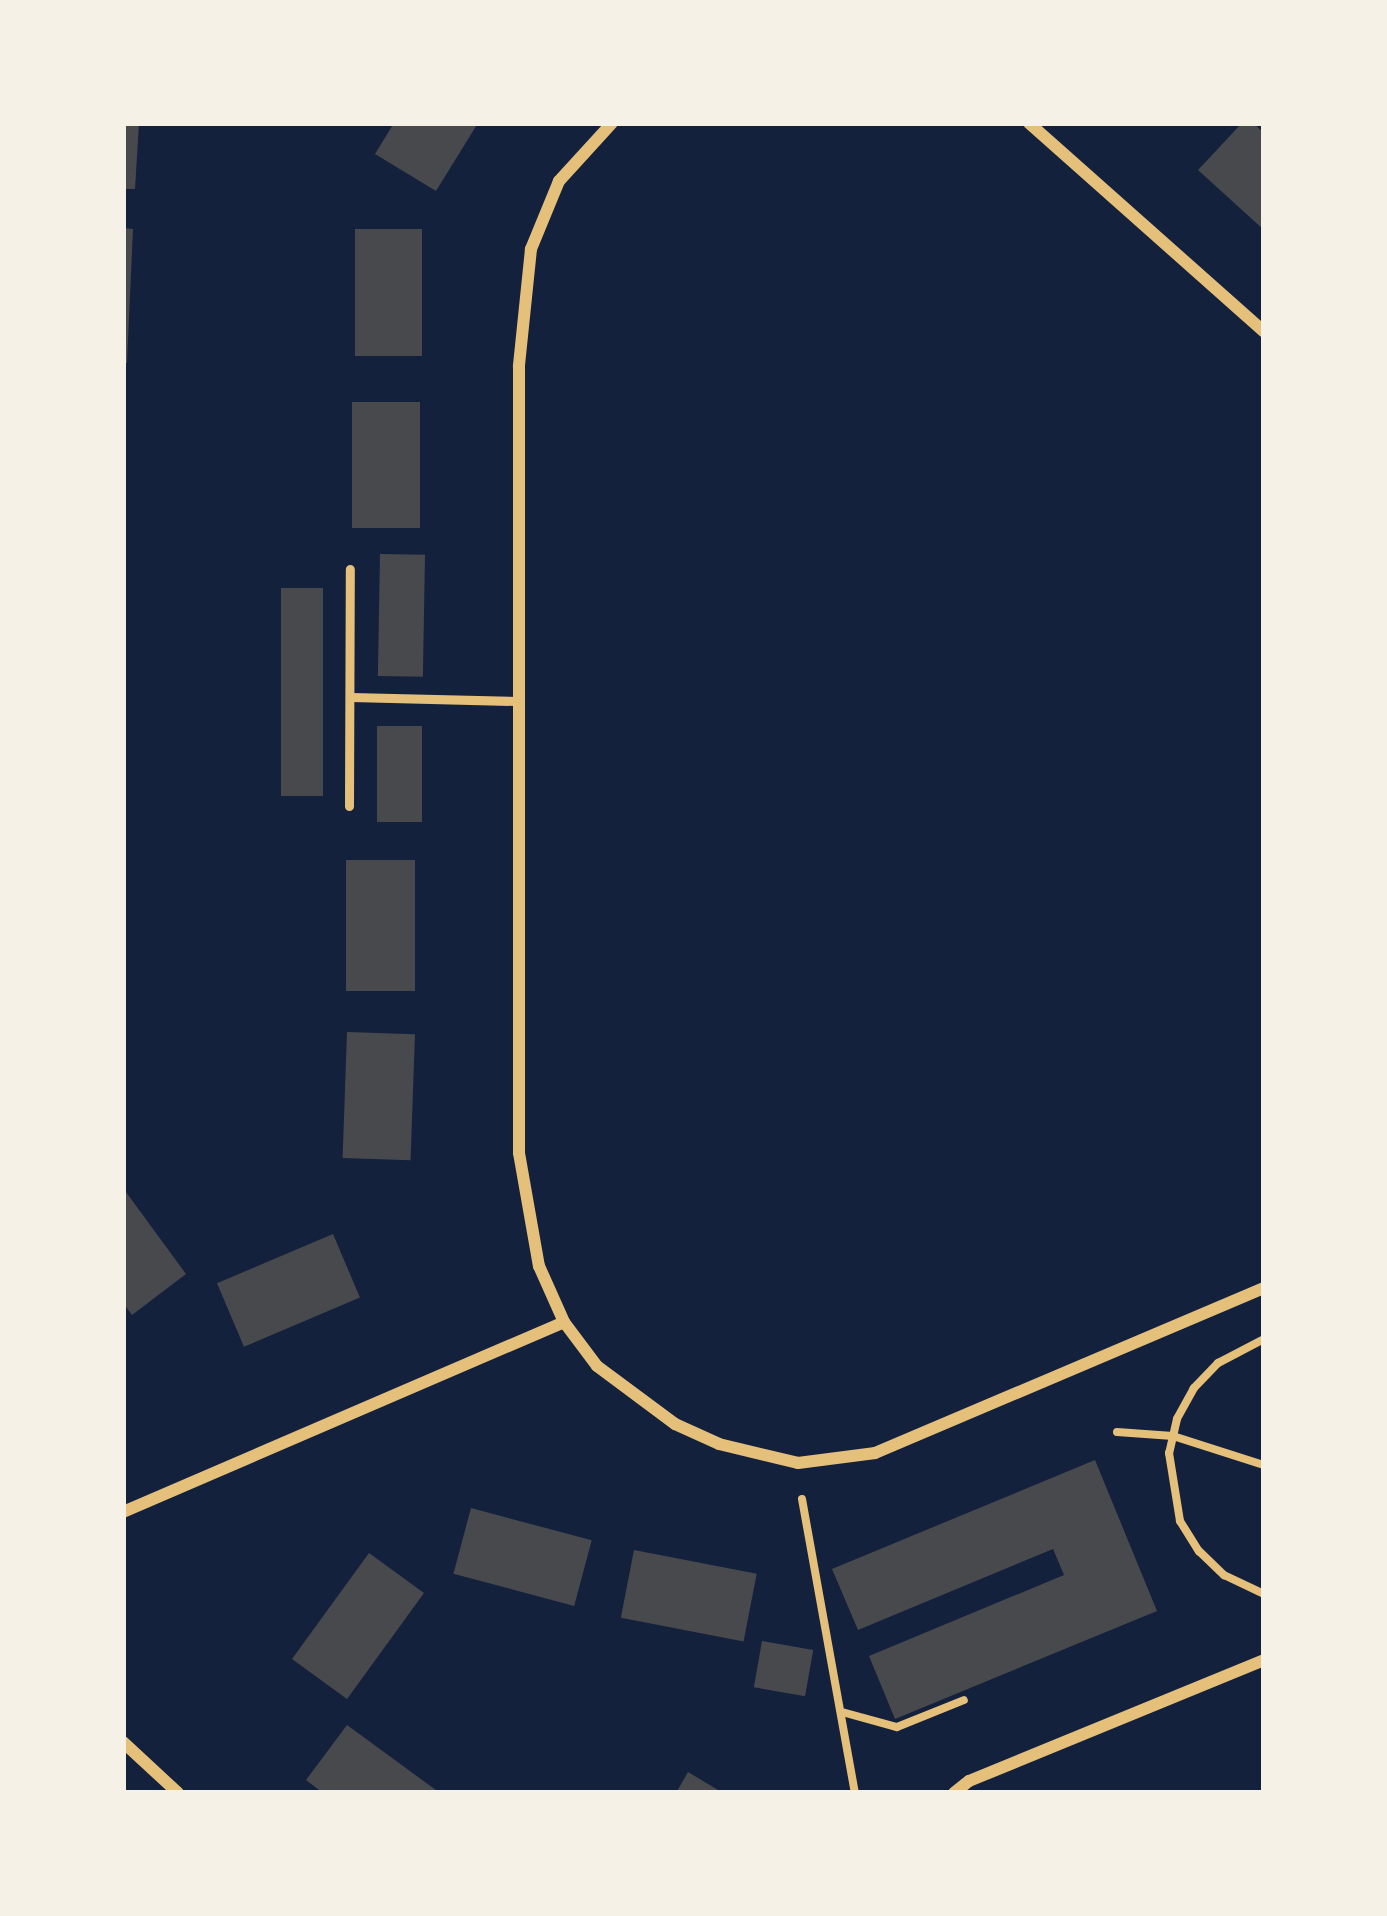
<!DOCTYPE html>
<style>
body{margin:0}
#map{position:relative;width:1387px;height:1916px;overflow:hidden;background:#14213d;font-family:"Zilla Slab",serif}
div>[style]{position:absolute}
.building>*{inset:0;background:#48494c;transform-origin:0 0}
.path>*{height:8px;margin:-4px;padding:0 4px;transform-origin:4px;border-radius:4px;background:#e5c07b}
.service>*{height:9px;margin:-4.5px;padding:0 4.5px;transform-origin:4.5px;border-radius:4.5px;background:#e5c07b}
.minor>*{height:12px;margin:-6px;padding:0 6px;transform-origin:6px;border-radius:6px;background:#e5c07b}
span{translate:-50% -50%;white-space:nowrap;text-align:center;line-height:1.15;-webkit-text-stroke:10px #f6f1e7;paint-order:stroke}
.frame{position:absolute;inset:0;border:126px solid #f6f1e7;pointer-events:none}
</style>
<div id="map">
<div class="building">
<div style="clip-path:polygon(123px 123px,139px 123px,135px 189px,123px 189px)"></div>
<div style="clip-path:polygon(394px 123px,478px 123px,436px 191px,375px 154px)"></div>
<div style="clip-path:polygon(1242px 123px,1253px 123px,1264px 133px,1264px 230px,1198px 170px)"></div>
<div style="clip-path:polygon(123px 228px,133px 229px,127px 363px,123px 363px)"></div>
<div style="left:355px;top:229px;width:67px;height:127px"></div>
<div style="left:420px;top:402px;width:126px;height:68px;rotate:90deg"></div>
<div style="left:380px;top:554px;width:45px;height:122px;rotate:1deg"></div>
<div style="left:281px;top:588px;width:42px;height:208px"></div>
<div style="left:377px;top:726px;width:45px;height:96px"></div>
<div style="left:415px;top:860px;width:131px;height:69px;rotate:90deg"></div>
<div style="left:347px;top:1032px;width:68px;height:126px;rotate:2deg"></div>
<div style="clip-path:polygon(123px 1188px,186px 1274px,132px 1315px,123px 1303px)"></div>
<div style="left:333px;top:1234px;width:69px;height:126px;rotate:67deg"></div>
<div style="clip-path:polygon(1095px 1460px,1157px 1611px,895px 1719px,869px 1656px,1064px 1575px,1053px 1549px,858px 1630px,832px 1569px)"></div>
<div style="left:471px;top:1508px;width:125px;height:68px;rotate:15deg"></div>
<div style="left:634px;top:1550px;width:125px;height:69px;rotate:11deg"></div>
<div style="left:369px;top:1553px;width:68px;height:131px;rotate:36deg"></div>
<div style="left:762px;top:1641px;width:52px;height:47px;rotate:10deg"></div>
<div style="clip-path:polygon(347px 1725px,399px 1763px,440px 1793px,323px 1793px,306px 1780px)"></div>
<div style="clip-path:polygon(688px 1772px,723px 1793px,676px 1793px)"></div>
</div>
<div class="path">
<div style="left:1264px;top:1339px;width:52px;rotate:152.4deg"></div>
<div style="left:1218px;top:1363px;width:35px;rotate:134deg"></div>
<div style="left:1194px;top:1388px;width:35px;rotate:119deg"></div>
<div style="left:1177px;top:1419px;width:35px;rotate:103deg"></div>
<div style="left:1169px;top:1453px;width:69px;rotate:80.8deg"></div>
<div style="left:1180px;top:1521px;width:36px;rotate:58deg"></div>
<div style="left:1199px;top:1551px;width:35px;rotate:44deg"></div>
<div style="left:1224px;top:1575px;width:44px;rotate:25.4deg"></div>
<div style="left:1117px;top:1432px;width:56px;rotate:4.1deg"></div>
<div style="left:1173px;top:1436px;width:96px;rotate:17.7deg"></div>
<div style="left:802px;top:1499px;width:299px;rotate:79.8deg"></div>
<div style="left:842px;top:1712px;width:57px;rotate:15.3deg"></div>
<div style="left:897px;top:1727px;width:72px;rotate:-21.9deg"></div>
</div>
<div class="service">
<div style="left:351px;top:697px;width:167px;rotate:1.4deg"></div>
<div style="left:349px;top:806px;width:237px;rotate:-89.8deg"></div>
</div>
<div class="minor">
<div style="left:612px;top:123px;width:79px;rotate:132.4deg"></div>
<div style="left:559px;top:181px;width:74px;rotate:112.4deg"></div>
<div style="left:531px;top:249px;width:118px;rotate:95.9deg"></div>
<div style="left:519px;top:366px;width:787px;rotate:90deg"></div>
<div style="left:519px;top:1153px;width:115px;rotate:80deg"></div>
<div style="left:539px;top:1266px;width:61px;rotate:65.9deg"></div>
<div style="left:564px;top:1322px;width:55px;rotate:53.1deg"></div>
<div style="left:597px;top:1366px;width:97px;rotate:36.6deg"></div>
<div style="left:675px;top:1424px;width:48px;rotate:24.4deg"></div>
<div style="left:719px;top:1444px;width:81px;rotate:13.5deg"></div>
<div style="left:798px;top:1463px;width:78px;rotate:-7.4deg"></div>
<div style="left:875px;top:1453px;width:423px;rotate:-23deg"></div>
<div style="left:1029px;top:123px;width:314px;rotate:41.6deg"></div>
<div style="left:123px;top:1512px;width:480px;rotate:-23.3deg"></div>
<div style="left:123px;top:1742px;width:75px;rotate:42.8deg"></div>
<div style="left:954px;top:1793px;width:19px;rotate:-39deg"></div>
<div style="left:969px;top:1781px;width:319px;rotate:-22.3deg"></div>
</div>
<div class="frame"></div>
</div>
